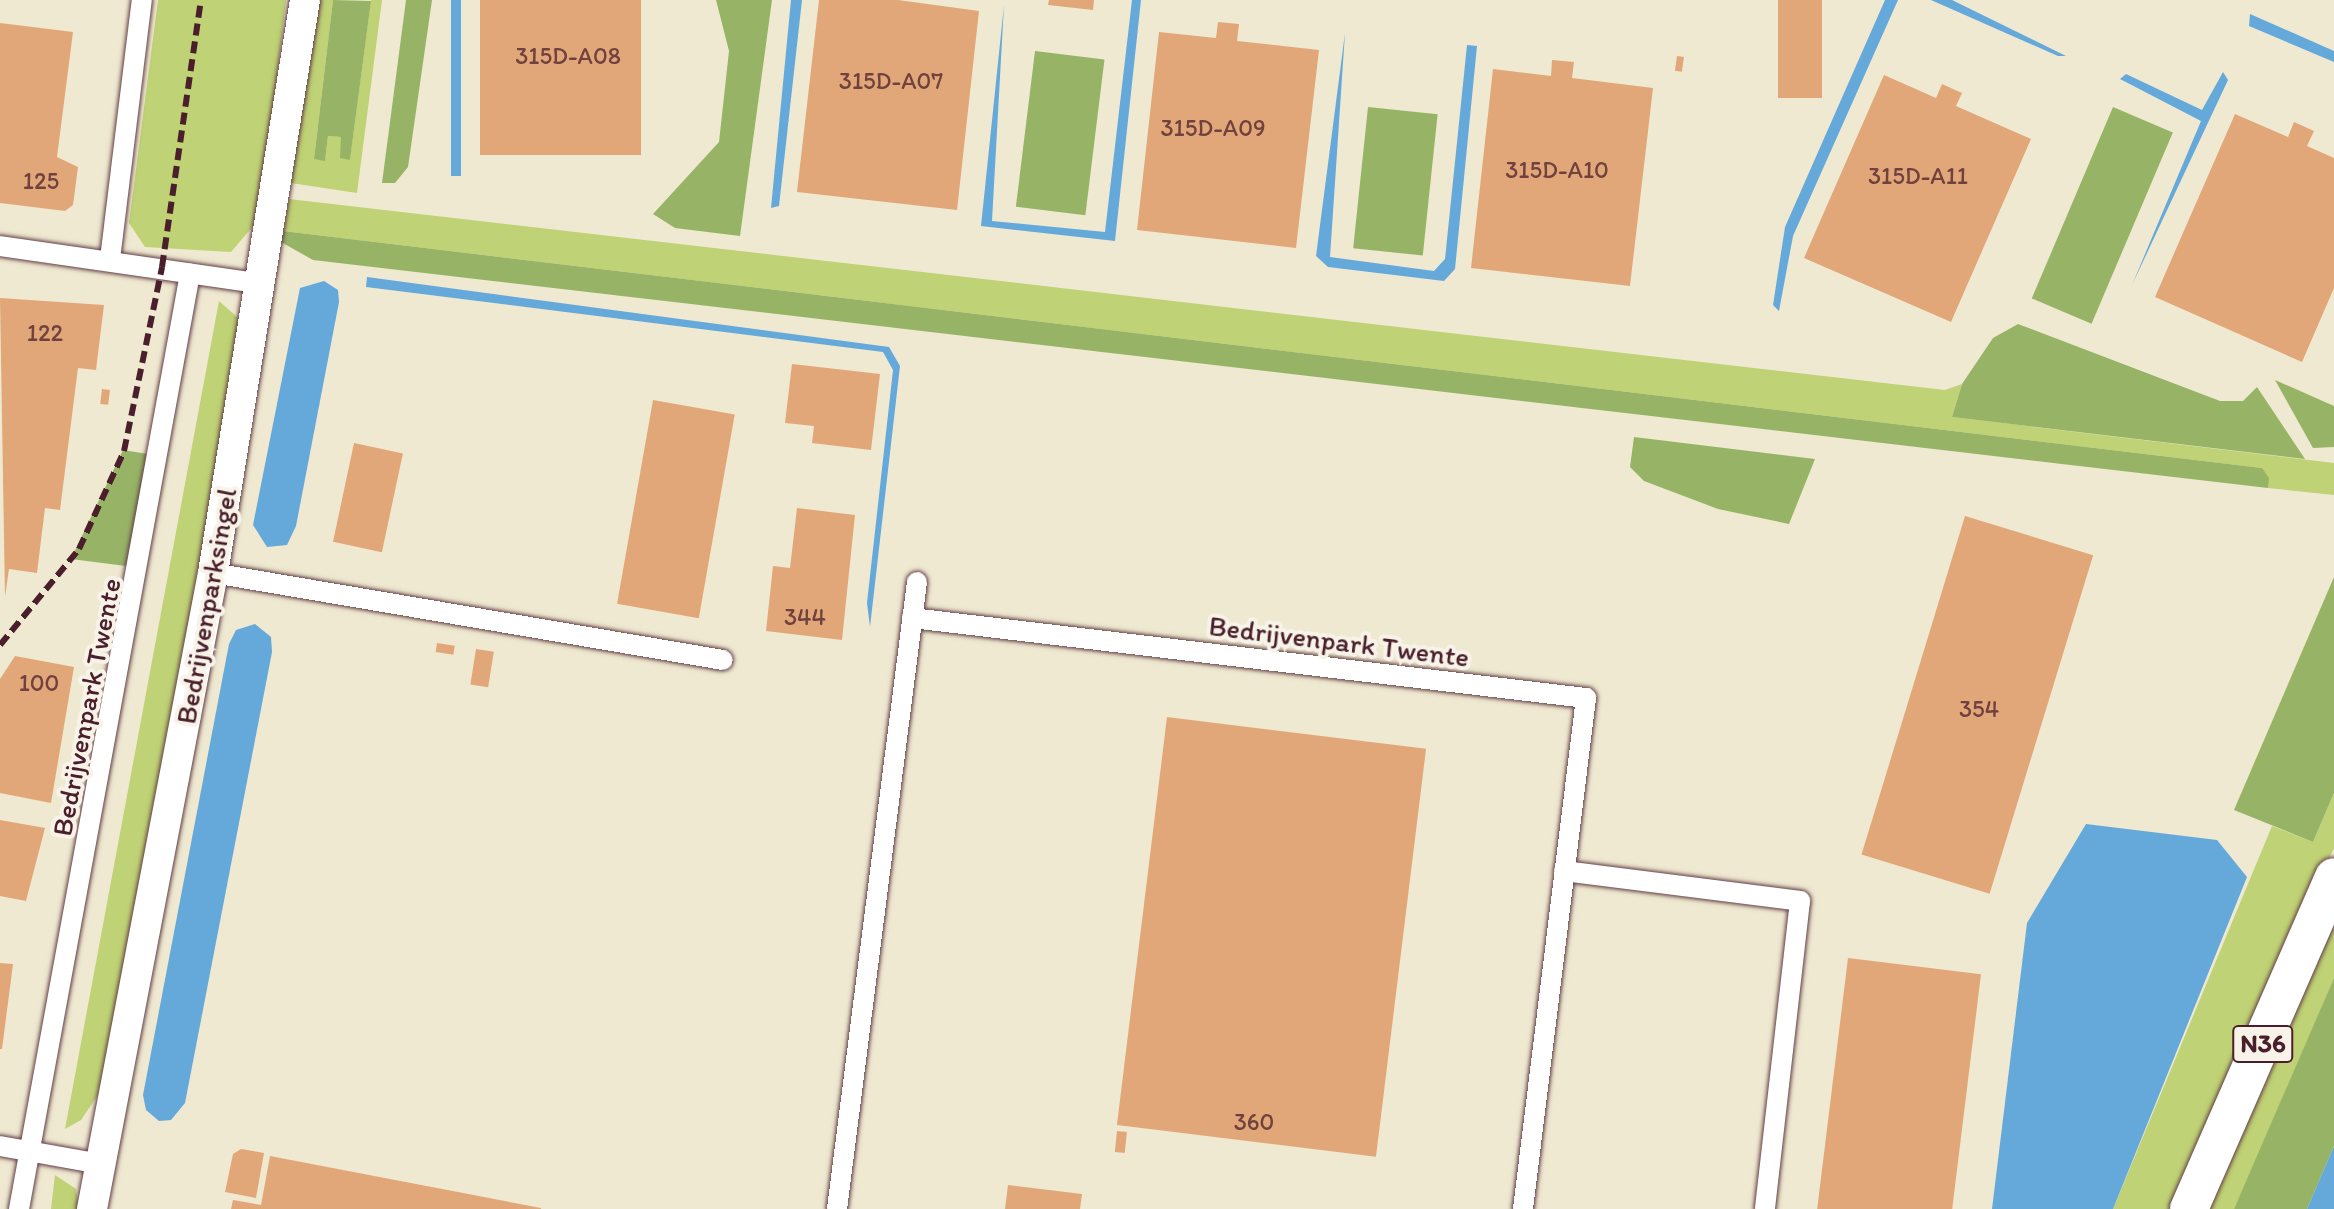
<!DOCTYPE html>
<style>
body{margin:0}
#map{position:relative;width:2334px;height:1209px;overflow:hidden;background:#efe9d1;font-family:Itim,sans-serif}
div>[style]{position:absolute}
.green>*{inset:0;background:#bfd275}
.forest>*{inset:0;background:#97b466;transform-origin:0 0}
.water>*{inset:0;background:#65a8da;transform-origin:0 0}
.building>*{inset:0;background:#e2a778;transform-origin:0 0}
.roads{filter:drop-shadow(0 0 2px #633d44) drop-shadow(0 0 2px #633d44)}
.street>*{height:20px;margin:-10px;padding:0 10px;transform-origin:10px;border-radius:10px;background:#fff}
.secondary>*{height:30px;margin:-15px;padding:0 15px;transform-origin:15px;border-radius:15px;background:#fff}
.highway>*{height:38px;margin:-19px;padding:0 19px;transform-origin:19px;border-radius:19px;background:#fff}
.rail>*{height:6px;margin-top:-3px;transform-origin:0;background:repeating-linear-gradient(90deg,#4a1f2b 0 12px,transparent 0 18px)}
span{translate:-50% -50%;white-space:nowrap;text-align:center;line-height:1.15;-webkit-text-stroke:8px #f7f3e8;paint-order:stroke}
.number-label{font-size:24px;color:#70413e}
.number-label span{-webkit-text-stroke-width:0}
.shield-label span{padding:2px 6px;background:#f7f3e8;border:2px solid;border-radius:6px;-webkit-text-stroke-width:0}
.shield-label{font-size:26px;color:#4a1f2b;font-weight:700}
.street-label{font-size:28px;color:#4a1f2b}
</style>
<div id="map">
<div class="green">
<div style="clip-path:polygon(158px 0,286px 0,260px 218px,231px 252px,145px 247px,129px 223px)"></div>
<div style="clip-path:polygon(315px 0,333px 0,314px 159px,325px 160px,328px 136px,341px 137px,350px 159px,371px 0,382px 0,357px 193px,291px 183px)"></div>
<div style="clip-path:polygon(289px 199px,1945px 390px,1962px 384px,1952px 417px,2334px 463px,2334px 495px,2268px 488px,2262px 468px,283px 231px)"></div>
<div style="clip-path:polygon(219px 301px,245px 324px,102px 1089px,81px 1120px,65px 1129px)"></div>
<div style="clip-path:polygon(2334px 793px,2334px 848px,2173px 1209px,2113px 1209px,2272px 826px,2313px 842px)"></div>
<div style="clip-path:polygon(2334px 924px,2334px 978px,2248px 1180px,2234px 1209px,2206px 1209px)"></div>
<div style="clip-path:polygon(55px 1175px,76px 1189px,79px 1209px,51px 1209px)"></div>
</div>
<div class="forest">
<div style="clip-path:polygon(333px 0,371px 1px,350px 160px,340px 158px,341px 137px,328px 136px,325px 161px,314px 159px)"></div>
<div style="clip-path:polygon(406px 0,432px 0,408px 167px,395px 183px,382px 183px)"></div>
<div style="clip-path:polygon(716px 0,772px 0,740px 236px,675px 228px,653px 214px,719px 142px,729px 51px)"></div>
<div style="left:1035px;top:51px;width:70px;height:157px;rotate:7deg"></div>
<div style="left:1368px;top:107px;width:70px;height:142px;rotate:6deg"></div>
<div style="left:2113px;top:107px;width:65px;height:208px;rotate:23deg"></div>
<div style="clip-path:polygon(283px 231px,2262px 468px,2269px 478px,2268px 488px,313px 260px,281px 242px)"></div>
<div style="clip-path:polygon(2018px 324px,2220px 401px,2243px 401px,2257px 387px,2305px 459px,1952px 417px,1962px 384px,1993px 338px)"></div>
<div style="clip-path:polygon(2275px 380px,2334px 406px,2334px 447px,2313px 448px)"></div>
<div style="clip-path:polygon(1634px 437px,1815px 459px,1789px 524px,1718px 509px,1644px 481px,1630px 467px)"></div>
<div style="clip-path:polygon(123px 450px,148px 454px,126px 566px,71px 559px)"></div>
<div style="clip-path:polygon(2334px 577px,2334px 793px,2313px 842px,2234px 810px)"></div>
<div style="clip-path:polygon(2334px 978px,2334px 1146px,2307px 1209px,2234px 1209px)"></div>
</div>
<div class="water">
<div style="left:451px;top:0;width:10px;height:176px"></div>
<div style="clip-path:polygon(791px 0,802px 0,779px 206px,771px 208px)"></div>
<div style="clip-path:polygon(1132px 0,1141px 0,1115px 241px,981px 226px,1004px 5px,992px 221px,1105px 232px)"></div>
<div style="clip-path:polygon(1885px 0,1898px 0,1793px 236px,1779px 311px,1773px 305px,1785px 227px)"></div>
<div style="clip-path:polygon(1931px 0,1952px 0,2066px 56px,2058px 56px)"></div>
<div style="clip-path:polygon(2250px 14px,2334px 51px,2334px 62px,2249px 26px)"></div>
<div style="clip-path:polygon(1345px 33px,1330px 257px,1434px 271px,1445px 259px,1467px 45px,1477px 46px,1455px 269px,1444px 281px,1328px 267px,1316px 256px)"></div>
<div style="clip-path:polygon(2223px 72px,2228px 80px,2132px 285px,2201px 121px,2120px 79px,2126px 74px,2202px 110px)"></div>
<div style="clip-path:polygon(367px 277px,889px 347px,900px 366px,870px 627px,867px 603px,893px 370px,883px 352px,366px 287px)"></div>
<div style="clip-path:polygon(324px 281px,338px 290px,339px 302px,296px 526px,287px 545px,267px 547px,253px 525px,300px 288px)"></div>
<div style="clip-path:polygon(255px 624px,271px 637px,272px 652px,185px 1103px,171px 1120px,159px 1121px,146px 1110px,143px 1095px,229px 644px,236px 630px)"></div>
<div style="clip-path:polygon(2086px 824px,2217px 840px,2247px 877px,2113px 1209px,1992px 1209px,2027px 923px)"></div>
<div style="clip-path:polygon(2334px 1146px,2334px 1209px,2307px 1209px)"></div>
</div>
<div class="building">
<div style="left:480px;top:0;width:161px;height:155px"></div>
<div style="clip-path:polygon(819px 0,898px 0,979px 11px,957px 210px,797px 192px)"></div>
<div style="clip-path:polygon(1049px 0,1094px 0,1093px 10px,1048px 5px)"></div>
<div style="left:1778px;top:0;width:44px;height:98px"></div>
<div style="clip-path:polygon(1218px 22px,1239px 24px,1237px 41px,1319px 50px,1296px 248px,1137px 230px,1159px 32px,1216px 38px)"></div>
<div style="clip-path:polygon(0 23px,73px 32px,57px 157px,78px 167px,73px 205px,65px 211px,0 203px)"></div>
<div style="left:1677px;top:56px;width:7px;height:15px;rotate:8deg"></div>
<div style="clip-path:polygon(1552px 60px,1574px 62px,1572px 78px,1653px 88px,1630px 286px,1471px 268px,1493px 69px,1551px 76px)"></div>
<div style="clip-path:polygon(1884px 75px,1936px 98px,1942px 84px,1962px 93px,1956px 106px,2031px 139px,1951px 322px,1804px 258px)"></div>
<div style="clip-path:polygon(2235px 114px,2288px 137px,2294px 122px,2314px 131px,2307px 146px,2334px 158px,2334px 288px,2302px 362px,2155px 297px)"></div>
<div style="clip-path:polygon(0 298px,104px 305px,96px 370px,78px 368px,60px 510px,45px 508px,37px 573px,9px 569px,5px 597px)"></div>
<div style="clip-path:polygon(792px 364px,880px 374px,871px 450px,812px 443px,814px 426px,785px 423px)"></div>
<div style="left:102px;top:389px;width:8px;height:15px;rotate:7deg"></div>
<div style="left:653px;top:400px;width:83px;height:207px;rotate:10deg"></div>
<div style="left:354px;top:443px;width:50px;height:101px;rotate:12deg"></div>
<div style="clip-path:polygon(797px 508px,855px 515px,842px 640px,766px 631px,773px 566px,790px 568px)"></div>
<div style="left:1965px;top:516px;width:134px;height:354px;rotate:17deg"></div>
<div style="left:437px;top:643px;width:18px;height:9px;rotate:9deg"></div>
<div style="left:476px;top:649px;width:18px;height:36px;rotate:9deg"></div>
<div style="clip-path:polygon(15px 656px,74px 667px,51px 803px,0 793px,0 679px)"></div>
<div style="left:1167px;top:717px;width:261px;height:411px;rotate:7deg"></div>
<div style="clip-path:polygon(0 820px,45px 828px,26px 901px,0 896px)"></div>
<div style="left:1848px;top:958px;width:134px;height:253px;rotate:7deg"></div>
<div style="clip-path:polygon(0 963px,13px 964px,2px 1049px,0 1049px)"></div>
<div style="left:1117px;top:1131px;width:10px;height:21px;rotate:6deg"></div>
<div style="clip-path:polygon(241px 1149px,264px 1153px,256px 1198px,225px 1192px,233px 1154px)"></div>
<div style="clip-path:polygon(270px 1156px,541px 1208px,541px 1209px,231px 1209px,233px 1200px,261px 1205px)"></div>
<div style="clip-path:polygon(1008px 1185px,1082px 1194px,1080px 1209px,1005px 1209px)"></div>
</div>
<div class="roads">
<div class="street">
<div style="left:0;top:246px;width:266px;rotate:8.2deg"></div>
<div style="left:110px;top:259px;width:261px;rotate:-83deg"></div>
<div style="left:213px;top:573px;width:517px;rotate:9.68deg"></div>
<div style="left:912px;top:618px;width:679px;rotate:6.77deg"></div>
<div style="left:1586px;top:698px;width:515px;rotate:97.03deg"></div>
<div style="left:1564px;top:871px;width:238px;rotate:7.2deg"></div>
<div style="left:1800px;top:901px;width:310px;rotate:96.5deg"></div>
<div style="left:0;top:1146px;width:103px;rotate:10.1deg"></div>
<div style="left:19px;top:1209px;width:951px;rotate:-79.64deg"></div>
<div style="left:837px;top:1209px;width:632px;rotate:-82.73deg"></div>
</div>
<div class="secondary">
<div style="left:92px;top:1209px;width:647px;rotate:-79.23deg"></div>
<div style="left:213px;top:573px;width:580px;rotate:-80.88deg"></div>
</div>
<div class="highway">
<div style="left:2189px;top:1209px;width:362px;rotate:-66.4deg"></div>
</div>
</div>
<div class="rail">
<div style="left:0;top:645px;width:124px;rotate:-50.5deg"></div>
<div style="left:79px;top:549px;width:108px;rotate:-65.3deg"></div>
<div style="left:124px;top:451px;width:188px;rotate:-78.3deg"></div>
<div style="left:162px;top:267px;width:270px;rotate:-81.7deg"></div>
</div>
<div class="number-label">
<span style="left:568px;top:56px">315D-A08</span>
<span style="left:891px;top:81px">315D-A07</span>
<span style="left:1213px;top:128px">315D-A09</span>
<span style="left:1557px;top:170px">315D-A10</span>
<span style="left:1918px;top:176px">315D-A11</span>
<span style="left:41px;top:181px">125</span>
<span style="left:45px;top:333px">122</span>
<span style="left:805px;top:617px">344</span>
<span style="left:39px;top:683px">100</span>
<span style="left:1979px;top:709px">354</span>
<span style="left:1254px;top:1122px">360</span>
</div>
<div class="shield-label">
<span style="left:2263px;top:1044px">N36</span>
</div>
<div class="street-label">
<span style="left:206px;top:606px;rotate:-80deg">Bedrijvenparksingel</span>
<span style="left:1339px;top:641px;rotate:7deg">Bedrijvenpark Twente</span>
<span style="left:86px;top:707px;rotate:-79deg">Bedrijvenpark Twente</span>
</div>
</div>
